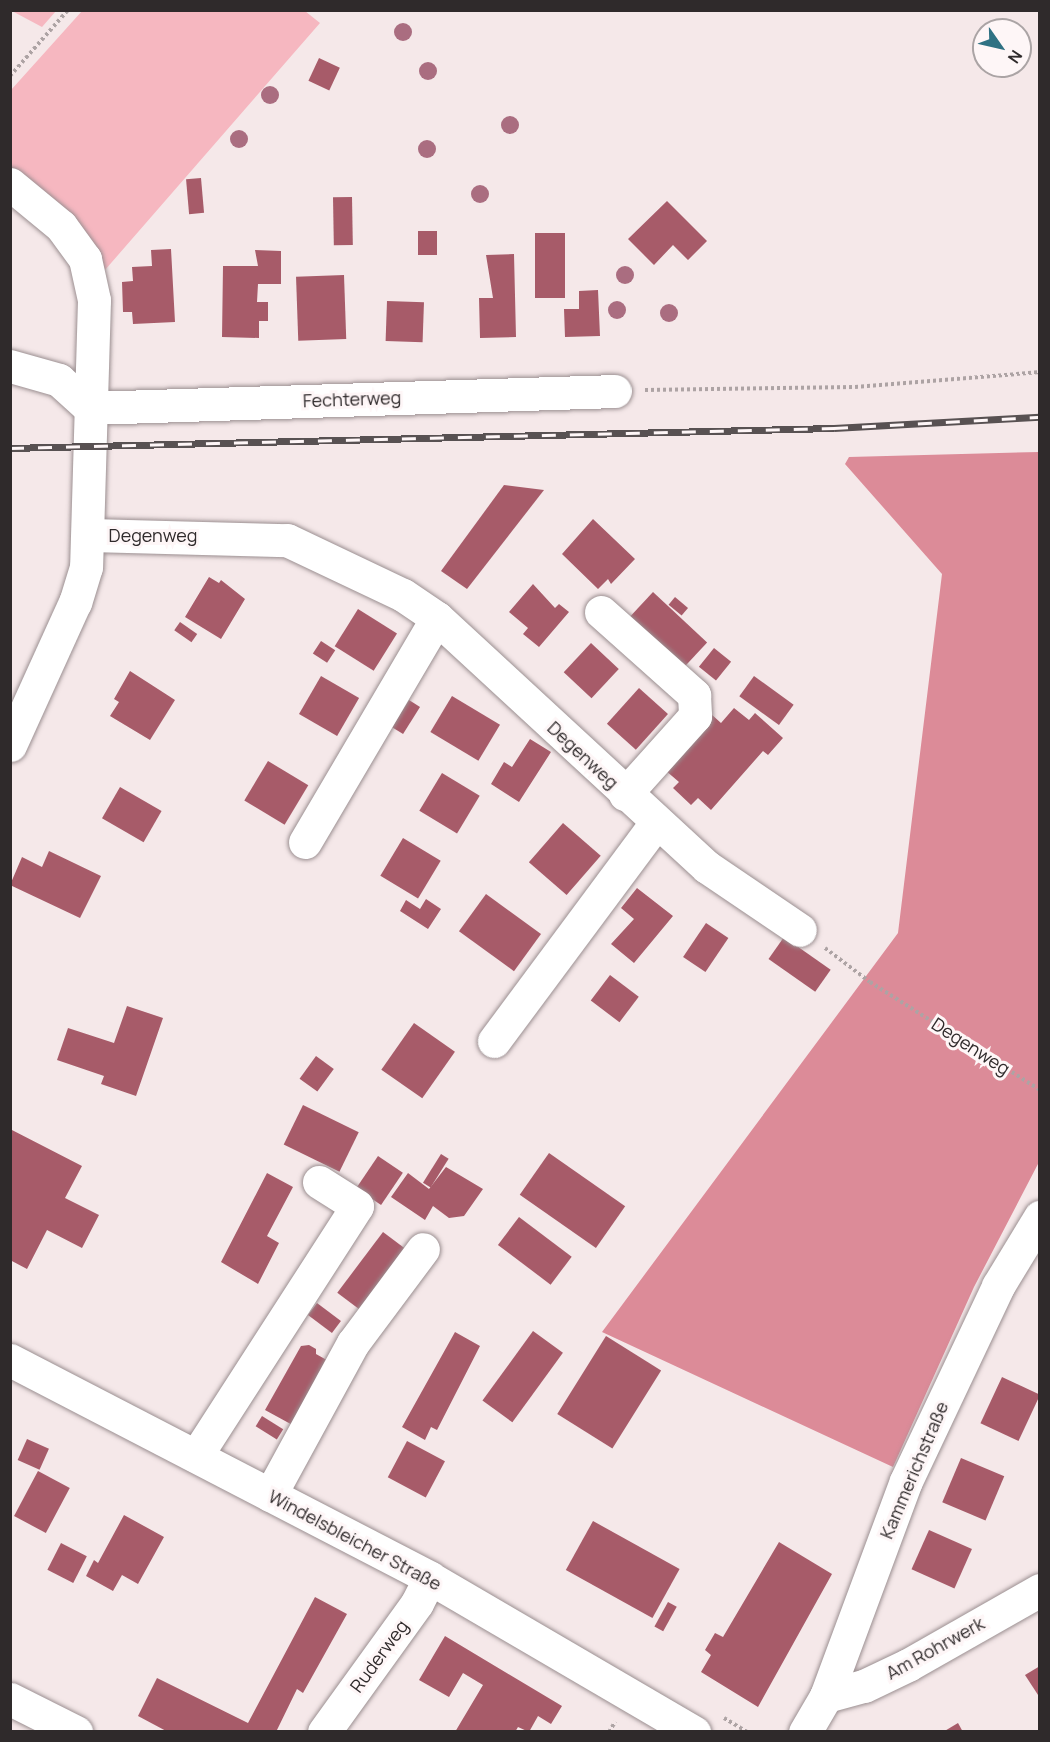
<!DOCTYPE html>
<meta charset="utf-8">
<style>
body{margin:0}
#map{position:relative;width:1050px;height:1742px;overflow:hidden;background:#f5e8e9;font-family:Manrope,sans-serif}
div>[style]{position:absolute}
.green>*{inset:0;background:#f6b7c0}
.forest>*{inset:0;background:#dc8b98}
.building>*{inset:0;background:#a75b69;transform-origin:0 0}
.path>*{height:4px;margin-top:-2px;transform-origin:0;background:repeating-linear-gradient(90deg,#ada3a4 0 3px,transparent 0 6px)}
.roads{filter:drop-shadow(0 0 2px #9b8f91) drop-shadow(0 0 2px #9b8f91)}
.minor>*{height:33px;margin:-16.5px;padding:0 16.5px;transform-origin:16.5px;border-radius:16.5px;background:#fff}
.major>*{height:33px;margin:-16.5px;padding:0 16.5px;transform-origin:16.5px;border-radius:16.5px;background:#fff}
.rail>*{height:7px;margin-top:-3.5px;transform-origin:0;background:repeating-linear-gradient(90deg,#fef6f7 0 14px,#585152 0 28px);box-sizing:border-box;border-block:2px solid #585152}
.trees>*{width:18px;height:18px;margin:-9px;border-radius:50%;background:#aa6d80}
span{translate:-50% -50%;white-space:nowrap;text-align:center;line-height:1.15;-webkit-text-stroke:6px #fef6f7;paint-order:stroke}
.street-label{font-size:18px;color:#2f2a2b}
.frame{position:absolute;inset:0;border:12px solid #2f2a2b;pointer-events:none}
.north{position:absolute;left:972px;top:18px;width:60px;height:60px;box-sizing:border-box;background:#fef6f7;border:2px solid #aba4a5;border-radius:50%;rotate:124deg;font-size:16px;font-weight:700;line-height:24px;text-align:center;color:#2f2a2b}
.north::after{content:'';display:block;margin:auto;width:21px;height:27px;background:#2f7183;clip-path:polygon(50% 0,100% 100%,50% 72%,0 100%)}
</style>
<div id="map">
<div class="green">
<div style="clip-path:polygon(12px 11px,56px 11px,42px 27px)"></div>
<div style="clip-path:polygon(82px 11px,305px 11px,320px 23px,105px 270px,94px 245px,11px 173px,11px 90px)"></div>
</div>
<div class="forest">
<div style="clip-path:polygon(1039px 452px,1039px 1162px,974px 1287px,893px 1467px,602px 1332px,898px 933px,942px 574px,845px 464px,849px 457px)"></div>
</div>
<div class="building">
<div style="left:319px;top:58px;width:23px;height:25px;rotate:25deg"></div>
<div style="left:201px;top:178px;width:35px;height:15px;rotate:85deg"></div>
<div style="left:352px;top:197px;width:48px;height:19px;rotate:89deg"></div>
<div style="clip-path:polygon(667px 201px,707px 241px,688px 260px,673px 245px,654px 265px,628px 239px)"></div>
<div style="left:418px;top:231px;width:19px;height:24px"></div>
<div style="left:535px;top:233px;width:30px;height:65px"></div>
<div style="clip-path:polygon(171px 249px,175px 322px,133px 324px,132px 312px,123px 312px,122px 282px,133px 281px,132px 267px,152px 266px,151px 250px)"></div>
<div style="clip-path:polygon(255px 250px,281px 251px,281px 284px,258px 284px,257px 302px,268px 302px,268px 321px,259px 321px,259px 338px,222px 337px,223px 266px,258px 266px)"></div>
<div style="clip-path:polygon(514px 254px,516px 337px,480px 338px,479px 298px,493px 298px,486px 255px)"></div>
<div style="left:344px;top:275px;width:64px;height:48px;rotate:88deg"></div>
<div style="clip-path:polygon(598px 290px,600px 336px,565px 337px,564px 309px,579px 309px,579px 291px)"></div>
<div style="left:387px;top:301px;width:37px;height:40px;rotate:2deg"></div>
<div style="clip-path:polygon(504px 485px,544px 490px,467px 589px,441px 571px)"></div>
<div style="clip-path:polygon(593px 519px,635px 559px,611px 584px,608px 579px,598px 589px,562px 554px)"></div>
<div style="clip-path:polygon(209px 577px,219px 583px,221px 580px,245px 599px,221px 639px,185px 617px)"></div>
<div style="clip-path:polygon(533px 584px,555px 608px,559px 604px,569px 612px,539px 647px,523px 634px,528px 628px,509px 612px)"></div>
<div style="left:653px;top:592px;width:74px;height:41px;rotate:43deg"></div>
<div style="left:675px;top:597px;width:17px;height:10px;rotate:40deg"></div>
<div style="left:358px;top:609px;width:46px;height:44px;rotate:32deg"></div>
<div style="left:180px;top:622px;width:21px;height:10px;rotate:35deg"></div>
<div style="left:321px;top:641px;width:17px;height:15px;rotate:33deg"></div>
<div style="left:591px;top:643px;width:38px;height:40px;rotate:43deg"></div>
<div style="left:714px;top:648px;width:22px;height:24px;rotate:39deg"></div>
<div style="clip-path:polygon(130px 671px,175px 700px,150px 740px,110px 716px,119px 702px,114px 699px)"></div>
<div style="left:321px;top:676px;width:44px;height:44px;rotate:30deg"></div>
<div style="left:754px;top:676px;width:49px;height:25px;rotate:36deg"></div>
<div style="left:639px;top:688px;width:39px;height:48px;rotate:42deg"></div>
<div style="left:452px;top:696px;width:56px;height:42px;rotate:31deg"></div>
<div style="left:409px;top:700px;width:13px;height:32px;rotate:32deg"></div>
<div style="clip-path:polygon(734px 708px,749px 720px,755px 713px,783px 738px,768px 755px,763px 751px,711px 810px,698px 798px,691px 805px,673px 788px,679px 782px,665px 770px,711px 714px,721px 723px)"></div>
<div style="clip-path:polygon(530px 739px,551px 752px,519px 802px,491px 784px,504px 762px,512px 767px)"></div>
<div style="left:268px;top:761px;width:47px;height:46px;rotate:31deg"></div>
<div style="left:442px;top:773px;width:44px;height:44px;rotate:31deg"></div>
<div style="left:120px;top:787px;width:48px;height:36px;rotate:30deg"></div>
<div style="left:563px;top:823px;width:50px;height:52px;rotate:41deg"></div>
<div style="left:403px;top:838px;width:44px;height:44px;rotate:31deg"></div>
<div style="clip-path:polygon(49px 851px,101px 876px,80px 918px,10px 885px,22px 857px,42px 867px)"></div>
<div style="clip-path:polygon(637px 888px,673px 916px,634px 963px,611px 944px,634px 919px,621px 908px)"></div>
<div style="left:486px;top:894px;width:68px;height:46px;rotate:36deg"></div>
<div style="clip-path:polygon(426px 899px,441px 909px,428px 929px,400px 911px,406px 900px,420px 909px)"></div>
<div style="left:706px;top:923px;width:27px;height:41px;rotate:34deg"></div>
<div style="left:784px;top:937px;width:57px;height:27px;rotate:35deg"></div>
<div style="left:610px;top:975px;width:36px;height:32px;rotate:37deg"></div>
<div style="clip-path:polygon(127px 1006px,163px 1018px,136px 1096px,101px 1084px,104px 1076px,57px 1060px,68px 1028px,114px 1043px)"></div>
<div style="left:414px;top:1023px;width:50px;height:57px;rotate:35deg"></div>
<div style="left:316px;top:1056px;width:22px;height:28px;rotate:36deg"></div>
<div style="left:303px;top:1105px;width:62px;height:44px;rotate:26deg"></div>
<div style="clip-path:polygon(10px 1129px,82px 1166px,65px 1198px,99px 1215px,82px 1248px,47px 1230px,27px 1269px,10px 1260px)"></div>
<div style="left:549px;top:1153px;width:93px;height:51px;rotate:35deg"></div>
<div style="left:441px;top:1154px;width:9px;height:34px;rotate:32deg"></div>
<div style="left:378px;top:1156px;width:30px;height:39px;rotate:34deg"></div>
<div style="clip-path:polygon(446px 1167px,483px 1189px,464px 1216px,449px 1218px,433px 1206px,425px 1220px,391px 1197px,408px 1173px,429px 1189px)"></div>
<div style="clip-path:polygon(267px 1173px,293px 1187px,267px 1236px,279px 1243px,258px 1284px,221px 1262px)"></div>
<div style="left:519px;top:1217px;width:66px;height:35px;rotate:37deg"></div>
<div style="left:383px;top:1232px;width:35px;height:76px;rotate:37deg"></div>
<div style="left:317px;top:1303px;width:30px;height:15px;rotate:37deg"></div>
<div style="left:533px;top:1331px;width:37px;height:86px;rotate:36deg"></div>
<div style="clip-path:polygon(455px 1332px,480px 1346px,437px 1430px,431px 1427px,425px 1440px,402px 1427px)"></div>
<div style="left:606px;top:1336px;width:65px;height:92px;rotate:32deg"></div>
<div style="clip-path:polygon(309px 1345px,316px 1349px,316px 1354px,332px 1363px,298px 1428px,265px 1410px,301px 1346px)"></div>
<div style="left:1002px;top:1377px;width:42px;height:51px;rotate:25deg"></div>
<div style="left:262px;top:1416px;width:25px;height:12px;rotate:32deg"></div>
<div style="left:27px;top:1439px;width:24px;height:23px;rotate:24deg"></div>
<div style="left:407px;top:1441px;width:43px;height:41px;rotate:28deg"></div>
<div style="left:961px;top:1458px;width:47px;height:48px;rotate:23deg"></div>
<div style="left:38px;top:1471px;width:36px;height:51px;rotate:28deg"></div>
<div style="clip-path:polygon(124px 1515px,164px 1537px,138px 1584px,122px 1575px,113px 1591px,86px 1576px,94px 1560px,98px 1563px)"></div>
<div style="left:593px;top:1521px;width:99px;height:56px;rotate:29deg"></div>
<div style="left:929px;top:1530px;width:47px;height:43px;rotate:24deg"></div>
<div style="clip-path:polygon(779px 1542px,832px 1574px,758px 1707px,701px 1672px,711px 1655px,705px 1650px,715px 1633px,723px 1637px)"></div>
<div style="left:61px;top:1543px;width:29px;height:30px;rotate:27deg"></div>
<div style="clip-path:polygon(315px 1597px,347px 1614px,303px 1693px,297px 1689px,276px 1732px,168px 1732px,138px 1716px,157px 1678px,248px 1723px)"></div>
<div style="left:668px;top:1602px;width:10px;height:28px;rotate:29deg"></div>
<div style="clip-path:polygon(445px 1636px,562px 1706px,551px 1724px,538px 1716px,529px 1732px,518px 1727px,515px 1732px,455px 1732px,483px 1685px,463px 1673px,449px 1697px,419px 1680px)"></div>
<div style="clip-path:polygon(1040px 1666px,1040px 1698px,1025px 1675px)"></div>
<div style="clip-path:polygon(958px 1723px,963px 1732px,943px 1732px)"></div>
</div>
<div class="path">
<div style="left:10px;top:76px;width:88px;rotate:-48.7deg"></div>
<div style="left:645px;top:390px;width:210px;rotate:-0.8deg"></div>
<div style="left:855px;top:387px;width:186px;rotate:-4.6deg"></div>
<div style="left:825px;top:948px;width:56px;rotate:37.1deg"></div>
<div style="left:870px;top:982px;width:201px;rotate:32.4deg"></div>
<div style="left:724px;top:1718px;width:27px;rotate:31deg"></div>
<div style="left:609px;top:1732px;width:12px;rotate:-59deg"></div>
</div>
<div class="roads">
<div class="minor">
<div style="left:10px;top:184px;width:66px;rotate:39.5deg"></div>
<div style="left:61px;top:226px;width:41px;rotate:54deg"></div>
<div style="left:85px;top:259px;width:42px;rotate:77.6deg"></div>
<div style="left:94px;top:300px;width:267px;rotate:91.7deg"></div>
<div style="left:86px;top:567px;width:37px;rotate:107deg"></div>
<div style="left:75px;top:602px;width:157px;rotate:114.4deg"></div>
<div style="left:10px;top:366px;width:51px;rotate:15.9deg"></div>
<div style="left:59px;top:380px;width:42px;rotate:42.1deg"></div>
<div style="left:90px;top:408px;width:525px;rotate:-1.85deg"></div>
<div style="left:90px;top:535px;width:197px;rotate:1.5deg"></div>
<div style="left:287px;top:540px;width:128px;rotate:25.4deg"></div>
<div style="left:403px;top:595px;width:41px;rotate:34.1deg"></div>
<div style="left:437px;top:618px;width:367px;rotate:42.7deg"></div>
<div style="left:707px;top:867px;width:112px;rotate:34.1deg"></div>
<div style="left:601px;top:612px;width:125px;rotate:41.7deg"></div>
<div style="left:694px;top:695px;width:21px;rotate:87deg"></div>
<div style="left:695px;top:716px;width:105px;rotate:131.9deg"></div>
<div style="left:305px;top:842px;width:260px;rotate:-59.5deg"></div>
<div style="left:494px;top:1041px;width:272px;rotate:-53.4deg"></div>
<div style="left:196px;top:1456px;width:297px;rotate:-57.2deg"></div>
<div style="left:357px;top:1206px;width:45px;rotate:-147.7deg"></div>
<div style="left:270px;top:1495px;width:173px;rotate:-61.4deg"></div>
<div style="left:353px;top:1343px;width:117px;rotate:-53.3deg"></div>
<div style="left:826px;top:1696px;width:39px;rotate:-15deg"></div>
<div style="left:864px;top:1686px;width:49px;rotate:-25.5deg"></div>
<div style="left:908px;top:1665px;width:152px;rotate:-29.6deg"></div>
<div style="left:10px;top:1699px;width:74px;rotate:26.6deg"></div>
<div style="left:324px;top:1732px;width:159px;rotate:-54.2deg"></div>
<div style="left:417px;top:1603px;width:28px;rotate:-63deg"></div>
<div style="left:805px;top:1732px;width:42px;rotate:-59.7deg"></div>
<div style="left:826px;top:1696px;width:229px;rotate:-69.6deg"></div>
<div style="left:906px;top:1481px;width:216px;rotate:-64.7deg"></div>
<div style="left:998px;top:1286px;width:81px;rotate:-58.7deg"></div>
</div>
<div class="major">
<div style="left:10px;top:1360px;width:473px;rotate:27.4deg"></div>
<div style="left:430px;top:1578px;width:306px;rotate:30.3deg"></div>
</div>
</div>
<div class="rail">
<div style="left:10px;top:448px;width:824px;rotate:-1.39deg"></div>
<div style="left:834px;top:428px;width:206px;rotate:-3.1deg"></div>
</div>
<div class="trees">
<div style="left:403px;top:32px"></div>
<div style="left:428px;top:71px"></div>
<div style="left:270px;top:95px"></div>
<div style="left:510px;top:125px"></div>
<div style="left:239px;top:139px"></div>
<div style="left:427px;top:149px"></div>
<div style="left:480px;top:194px"></div>
<div style="left:625px;top:275px"></div>
<div style="left:617px;top:310px"></div>
<div style="left:669px;top:313px"></div>
</div>
<div class="street-label">
<span style="left:352px;top:399px;rotate:-2deg">Fechterweg</span>
<span style="left:153px;top:535px">Degenweg</span>
<span style="left:583px;top:755px;rotate:43deg">Degenweg</span>
<span style="left:971px;top:1046px;rotate:33deg">Degenweg</span>
<span style="left:914px;top:1470px;rotate:-67deg">Kammerichstraße</span>
<span style="left:355px;top:1540px;rotate:28deg">Windelsbleicher Straße</span>
<span style="left:935px;top:1648px;rotate:-29deg">Am Rohrwerk</span>
<span style="left:379px;top:1656px;rotate:-54deg">Ruderweg</span>
</div>
<div class="frame"></div>
<div class="north">N</div>
</div>
